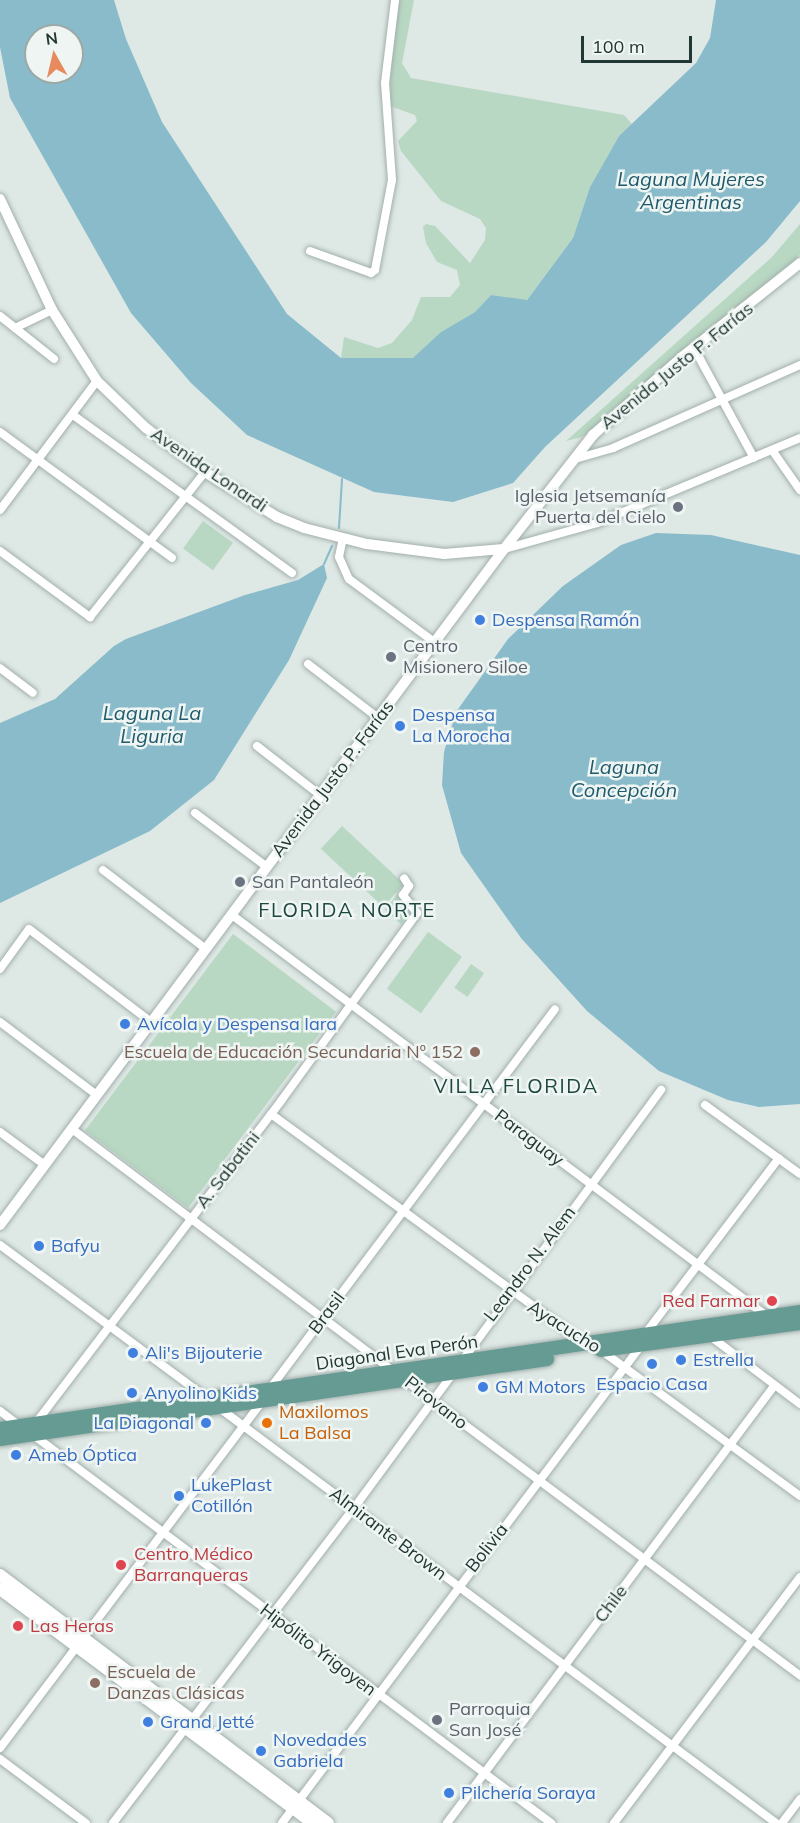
<!DOCTYPE html>
<meta charset="utf-8">
<style>
body{margin:0}
#map{position:relative;width:800px;height:1823px;overflow:hidden;background:#dee8e5;font-family:Mulish,sans-serif}
div>[style]{position:absolute}
.green>*{inset:0;background:#b8d8c3;transform-origin:0 0}
.water>*{inset:0;background:#89bbca}
.stream>*{height:2px;margin:-1px;padding:0 1px;transform-origin:1px;border-radius:1px;background:#89bbca}
.roads{filter:drop-shadow(0 0 2px #a2afac) drop-shadow(0 0 2px #a2afac)}
.minor>*{height:8px;margin:-4px;padding:0 4px;transform-origin:4px;border-radius:4px;background:#fff}
.tertiary>*{height:10px;margin:-5px;padding:0 5px;transform-origin:5px;border-radius:5px;background:#fff}
.secondary>*{height:12px;margin:-6px;padding:0 6px;transform-origin:6px;border-radius:6px;background:#fff}
.primary>*{height:14px;margin:-7px;padding:0 7px;transform-origin:7px;border-radius:7px;background:#659b92}
.dots>*{width:16px;height:16px;translate:-50% -50%;box-sizing:border-box;border:3px solid #eef5f2;border-radius:50%}
span{translate:-50% -50%;white-space:nowrap;text-align:center;line-height:1.15;-webkit-text-stroke:5px #eef5f2;paint-order:stroke}
.street-label{font-size:18px;color:#213733}
.worship-label{font-size:18px;color:#5b616d}
.right{translate:-100% -50%;text-align:right}
.left{translate:0 -50%;text-align:left}
.shop-label{font-size:18px;color:#366cbe}
.education-label{font-size:18px;color:#785e54}
.health-label{font-size:18px;color:#be3a42}
.food-label{font-size:18px;color:#c56008}
.water-label{font-size:20px;color:#205a6d;font-style:italic}
.neighbourhood-label{font-size:20px;color:#1e4740;letter-spacing:1.5px}
.north{position:absolute;left:24px;top:24px;width:60px;height:60px;box-sizing:border-box;background:#eef5f2;border:2px solid #9ca9a6;border-radius:50%;rotate:352deg;font-size:16px;font-weight:700;line-height:24px;text-align:center;color:#213733}
.north::after{content:'';display:block;margin:auto;width:21px;height:27px;background:#e78a5d;clip-path:polygon(50% 0,100% 100%,50% 72%,0 100%)}
.scale{position:absolute;left:581px;top:36px;width:111px;height:27px;box-sizing:border-box;border:3px solid #213733;border-top:0;padding-left:8px;font-size:18px;line-height:21px;white-space:nowrap;color:#213733;-webkit-text-stroke:4px #eef5f2;paint-order:stroke}
</style>
<div id="map">
<div class="green">
<div style="clip-path:polygon(400px 0,414px 0,402px 63px,411px 78px,624px 115px,632px 124px,619px 136px,590px 187px,573px 238px,526px 301px,491px 295px,475px 312px,441px 332px,413px 359px,341px 358px,344px 337px,378px 348px,392px 343px,412px 320px,421px 297px,450px 297px,460px 285px,457px 270px,437px 262px,426px 243px,423px 227px,426px 224px,435px 226px,470px 263px,485px 240px,486px 228px,480px 219px,441px 201px,401px 151px,398px 141px,417px 121px,415px 115px,390px 106px,391px 48px)"></div>
<div style="clip-path:polygon(800px 224px,800px 254px,793px 263px,582px 437px,566px 441px,772px 257px)"></div>
<div style="left:203px;top:521px;width:37px;height:34px;rotate:36deg"></div>
<div style="left:342px;top:826px;width:85px;height:31px;rotate:43deg"></div>
<div style="clip-path:polygon(398px 893px,410px 913px,401px 924px,385px 910px)"></div>
<div style="left:428px;top:932px;width:42px;height:70px;rotate:36deg"></div>
<div style="left:233px;top:934px;width:129px;height:246px;rotate:37deg"></div>
<div style="left:471px;top:964px;width:16px;height:29px;rotate:35deg"></div>
</div>
<div class="water">
<div style="clip-path:polygon(evenodd,0 0,114px 0,126px 39px,162px 122px,287px 314px,341px 358px,413px 358px,441px 332px,475px 312px,491px 295px,527px 300px,573px 238px,590px 187px,619px 136px,696px 63px,710px 38px,716px 0,800px 0,800px 201px,766px 242px,545px 447px,513px 483px,453px 502px,374px 492px,247px 435px,191px 383px,131px 313px,10px 98px,0 47px,0 0,36px 36px,72px 36px,72px 72px,36px 72px,36px 36px)"></div>
<div style="clip-path:polygon(656px 533px,711px 535px,800px 555px,800px 1104px,759px 1107px,728px 1100px,659px 1071px,587px 1011px,521px 938px,461px 853px,442px 785px,444px 752px,456px 712px,508px 639px,563px 586px,621px 545px)"></div>
<div style="clip-path:polygon(324px 564px,327px 578px,289px 660px,214px 780px,150px 831px,0 903px,0 723px,55px 699px,114px 646px,126px 639px,245px 595px,298px 580px)"></div>
</div>
<div class="stream">
<div style="left:339px;top:528px;width:49px;rotate:-86.5deg"></div>
<div style="left:324px;top:564px;width:20px;rotate:-66deg"></div>
</div>
<div class="roads">
<div class="minor">
<div style="left:310px;top:251px;width:65px;rotate:19.8deg"></div>
<div style="left:371px;top:273px;width:5px;rotate:-37deg"></div>
<div style="left:375px;top:270px;width:92px;rotate:-79.3deg"></div>
<div style="left:392px;top:180px;width:97px;rotate:-94.1deg"></div>
<div style="left:385px;top:83px;width:84px;rotate:-83.1deg"></div>
<div style="left:0;top:316px;width:69px;rotate:38.5deg"></div>
<div style="left:15px;top:328px;width:41px;rotate:-25.9deg"></div>
<div style="left:694px;top:348px;width:125px;rotate:61.4deg"></div>
<div style="left:73px;top:415px;width:270px;rotate:35.8deg"></div>
<div style="left:0;top:432px;width:213px;rotate:36.2deg"></div>
<div style="left:772px;top:450px;width:49px;rotate:55deg"></div>
<div style="left:575px;top:459px;width:40px;rotate:-16deg"></div>
<div style="left:613px;top:448px;width:205px;rotate:-23.9deg"></div>
<div style="left:0;top:510px;width:161px;rotate:-53.1deg"></div>
<div style="left:343px;top:538px;width:19px;rotate:102deg"></div>
<div style="left:339px;top:557px;width:24px;rotate:66deg"></div>
<div style="left:349px;top:579px;width:106px;rotate:36.5deg"></div>
<div style="left:504px;top:549px;width:97px;rotate:-15.6deg"></div>
<div style="left:597px;top:523px;width:220px;rotate:-22.7deg"></div>
<div style="left:0;top:551px;width:112px;rotate:36.3deg"></div>
<div style="left:90px;top:617px;width:185px;rotate:-51.6deg"></div>
<div style="left:308px;top:664px;width:88px;rotate:37.6deg"></div>
<div style="left:0;top:668px;width:41px;rotate:37.1deg"></div>
<div style="left:257px;top:746px;width:80px;rotate:37.9deg"></div>
<div style="left:195px;top:813px;width:90px;rotate:36.9deg"></div>
<div style="left:103px;top:870px;width:130px;rotate:37.5deg"></div>
<div style="left:232px;top:915px;width:670px;rotate:36.87deg"></div>
<div style="left:0;top:969px;width:49px;rotate:-54.1deg"></div>
<div style="left:29px;top:929px;width:153px;rotate:37.3deg"></div>
<div style="left:0;top:1022px;width:121px;rotate:37deg"></div>
<div style="left:705px;top:1105px;width:117px;rotate:36deg"></div>
<div style="left:271px;top:1114px;width:389px;rotate:36.2deg"></div>
<div style="left:72px;top:1129px;width:404px;rotate:37deg"></div>
<div style="left:0;top:1132px;width:56px;rotate:36.3deg"></div>
<div style="left:0;top:1245px;width:259px;rotate:36.5deg"></div>
<div style="left:645px;top:1334px;width:221px;rotate:-52.7deg"></div>
<div style="left:710px;top:1336px;width:113px;rotate:37.1deg"></div>
<div style="left:602px;top:1351px;width:245px;rotate:36.2deg"></div>
<div style="left:405px;top:1380px;width:494px;rotate:36.8deg"></div>
<div style="left:269px;top:1390px;width:476px;rotate:-53.1deg"></div>
<div style="left:218px;top:1407px;width:696px;rotate:36.71deg"></div>
<div style="left:0;top:1411px;width:26px;rotate:37deg"></div>
<div style="left:35px;top:1424px;width:406px;rotate:-52.7deg"></div>
<div style="left:281px;top:1101px;width:232px;rotate:-54.1deg"></div>
<div style="left:417px;top:913px;width:23px;rotate:-128deg"></div>
<div style="left:403px;top:895px;width:11px;rotate:-56deg"></div>
<div style="left:409px;top:886px;width:9px;rotate:-122deg"></div>
<div style="left:32px;top:1434px;width:649px;rotate:36.85deg"></div>
<div style="left:0;top:1748px;width:435px;rotate:-52.9deg"></div>
<div style="left:0;top:1759px;width:107px;rotate:36.7deg"></div>
<div style="left:113px;top:1823px;width:397px;rotate:-52.6deg"></div>
<div style="left:354px;top:1508px;width:519px;rotate:-53.7deg"></div>
<div style="left:282px;top:1823px;width:596px;rotate:-53.05deg"></div>
<div style="left:447px;top:1823px;width:546px;rotate:-53.19deg"></div>
<div style="left:614px;top:1823px;width:308px;rotate:-52.9deg"></div>
<div style="left:782px;top:1823px;width:30px;rotate:-53deg"></div>
</div>
<div class="tertiary">
<div style="left:0;top:199px;width:123px;rotate:64.9deg"></div>
<div style="left:52px;top:310px;width:84px;rotate:57.6deg"></div>
<div style="left:97px;top:381px;width:68px;rotate:43.8deg"></div>
<div style="left:146px;top:428px;width:74px;rotate:36.7deg"></div>
<div style="left:205px;top:472px;width:85px;rotate:32deg"></div>
<div style="left:277px;top:517px;width:29px;rotate:22deg"></div>
<div style="left:304px;top:528px;width:65px;rotate:14.3deg"></div>
<div style="left:367px;top:544px;width:78px;rotate:7.4deg"></div>
<div style="left:444px;top:554px;width:60px;rotate:-4.8deg"></div>
<div style="left:0;top:1225px;width:843px;rotate:-53.29deg"></div>
<div style="left:504px;top:549px;width:145px;rotate:-52deg"></div>
<div style="left:593px;top:435px;width:118px;rotate:-41.2deg"></div>
<div style="left:682px;top:357px;width:151px;rotate:-38.5deg"></div>
</div>
<div class="secondary">
<div style="left:0;top:1575px;width:411px;rotate:37.1deg"></div>
<div style="left:0;top:1589px;width:391px;rotate:36.8deg"></div>
</div>
<div class="primary">
<div style="left:601px;top:1350px;width:201px;rotate:-7.7deg"></div>
<div style="left:0;top:1429px;width:809px;rotate:-8.32deg"></div>
<div style="left:0;top:1439px;width:553px;rotate:-8.32deg"></div>
</div>
</div>
<div class="dots">
<div style="left:678px;top:507px;background:#6b7280"></div>
<div style="left:480px;top:620px;background:#3f7fe0"></div>
<div style="left:391px;top:657px;background:#6b7280"></div>
<div style="left:400px;top:726px;background:#3f7fe0"></div>
<div style="left:240px;top:882px;background:#6b7280"></div>
<div style="left:125px;top:1024px;background:#3f7fe0"></div>
<div style="left:475px;top:1052px;background:#8d6e63"></div>
<div style="left:39px;top:1246px;background:#3f7fe0"></div>
<div style="left:772px;top:1301px;background:#e0444e"></div>
<div style="left:133px;top:1353px;background:#3f7fe0"></div>
<div style="left:681px;top:1360px;background:#3f7fe0"></div>
<div style="left:652px;top:1364px;background:#3f7fe0"></div>
<div style="left:483px;top:1387px;background:#3f7fe0"></div>
<div style="left:132px;top:1393px;background:#3f7fe0"></div>
<div style="left:206px;top:1423px;background:#3f7fe0"></div>
<div style="left:267px;top:1423px;background:#e8710a"></div>
<div style="left:16px;top:1455px;background:#3f7fe0"></div>
<div style="left:179px;top:1496px;background:#3f7fe0"></div>
<div style="left:121px;top:1565px;background:#e0444e"></div>
<div style="left:18px;top:1626px;background:#e0444e"></div>
<div style="left:95px;top:1683px;background:#8d6e63"></div>
<div style="left:437px;top:1720px;background:#6b7280"></div>
<div style="left:148px;top:1722px;background:#3f7fe0"></div>
<div style="left:261px;top:1751px;background:#3f7fe0"></div>
<div style="left:449px;top:1793px;background:#3f7fe0"></div>
</div>
<div class="street-label">
<span style="left:677px;top:366px;rotate:-39deg">Avenida Justo P. Farías</span>
<span style="left:209px;top:470px;rotate:34deg">Avenida Lonardi</span>
<span style="left:333px;top:779px;rotate:-53deg">Avenida Justo P. Farías</span>
<span style="left:529px;top:1138px;rotate:37deg">Paraguay</span>
<span style="left:228px;top:1170px;rotate:-52deg">A. Sabatini</span>
<span style="left:530px;top:1264px;rotate:-53deg">Leandro N. Alem</span>
<span style="left:327px;top:1313px;rotate:-53deg">Brasil</span>
<span style="left:564px;top:1327px;rotate:32deg">Ayacucho</span>
<span style="left:397px;top:1353px;rotate:-8deg">Diagonal Eva Perón</span>
<span style="left:436px;top:1403px;rotate:38deg">Pirovano</span>
<span style="left:388px;top:1534px;rotate:37deg">Almirante Brown</span>
<span style="left:487px;top:1548px;rotate:-52deg">Bolivia</span>
<span style="left:611px;top:1604px;rotate:-53deg">Chile</span>
<span style="left:318px;top:1650px;rotate:37deg">Hipólito Yrigoyen</span>
</div>
<div class="worship-label">
<span class="right" style="left:666px;top:507px">Iglesia Jetsemanía<br>Puerta del Cielo</span>
<span class="left" style="left:403px;top:657px">Centro<br>Misionero Siloe</span>
<span class="left" style="left:252px;top:882px">San Pantaleón</span>
<span class="left" style="left:449px;top:1720px">Parroquia<br>San José</span>
</div>
<div class="shop-label">
<span class="left" style="left:492px;top:620px">Despensa Ramón</span>
<span class="left" style="left:412px;top:726px">Despensa<br>La Morocha</span>
<span class="left" style="left:137px;top:1024px">Avícola y Despensa Iara</span>
<span class="left" style="left:51px;top:1246px">Bafyu</span>
<span class="left" style="left:145px;top:1353px">Ali's Bijouterie</span>
<span class="left" style="left:693px;top:1360px">Estrella</span>
<span style="left:652px;top:1384px">Espacio Casa</span>
<span class="left" style="left:495px;top:1387px">GM Motors</span>
<span class="left" style="left:144px;top:1393px">Anyolino Kids</span>
<span class="right" style="left:194px;top:1423px">La Diagonal</span>
<span class="left" style="left:28px;top:1455px">Ameb Óptica</span>
<span class="left" style="left:191px;top:1496px">LukePlast<br>Cotillón</span>
<span class="left" style="left:160px;top:1722px">Grand Jetté</span>
<span class="left" style="left:273px;top:1751px">Novedades<br>Gabriela</span>
<span class="left" style="left:461px;top:1793px">Pilchería Soraya</span>
</div>
<div class="education-label">
<span class="right" style="left:463px;top:1052px">Escuela de Educación Secundaria Nº 152</span>
<span class="left" style="left:107px;top:1683px">Escuela de<br>Danzas Clásicas</span>
</div>
<div class="health-label">
<span class="right" style="left:760px;top:1301px">Red Farmar</span>
<span class="left" style="left:134px;top:1565px">Centro Médico<br>Barranqueras</span>
<span class="left" style="left:30px;top:1626px">Las Heras</span>
</div>
<div class="food-label">
<span class="left" style="left:279px;top:1423px">Maxilomos<br>La Balsa</span>
</div>
<div class="water-label">
<span style="left:691px;top:190px">Laguna Mujeres<br>Argentinas</span>
<span style="left:152px;top:724px">Laguna La<br>Liguria</span>
<span style="left:624px;top:778px">Laguna<br>Concepción</span>
</div>
<div class="neighbourhood-label">
<span style="left:347px;top:909px">FLORIDA NORTE</span>
<span style="left:516px;top:1085px">VILLA FLORIDA</span>
</div>
<div class="north">N</div>
<div class="scale">100 m</div>
</div>
